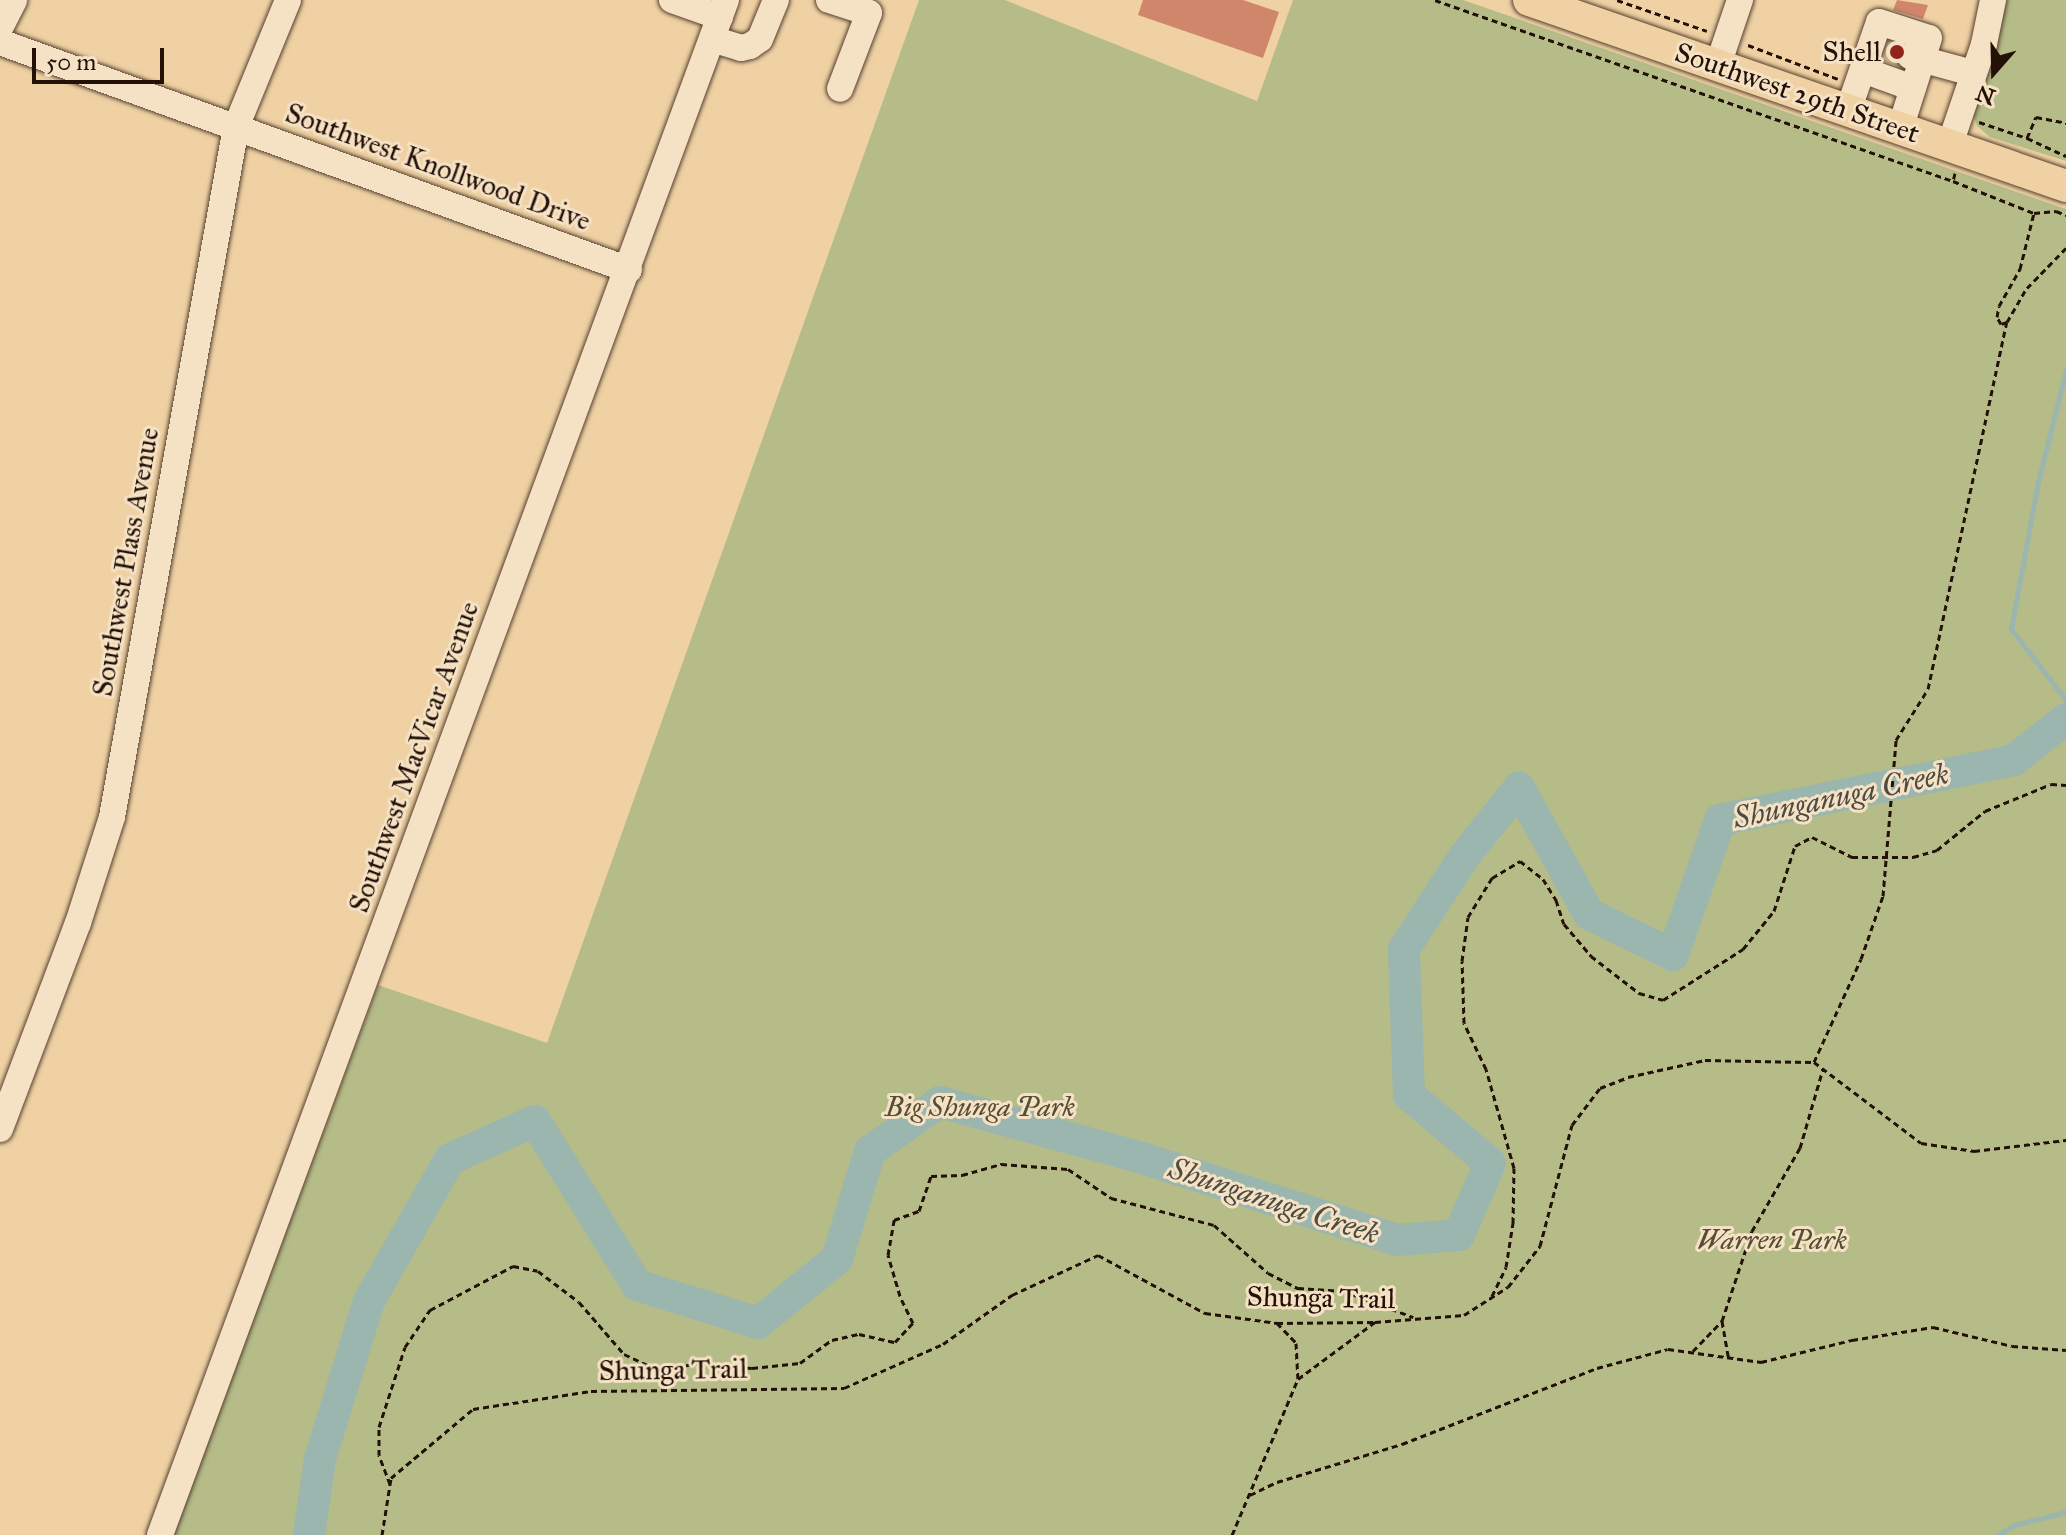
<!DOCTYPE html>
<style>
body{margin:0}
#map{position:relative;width:2066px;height:1535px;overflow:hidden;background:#efd1a4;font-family:"IM FELL Great Primer",serif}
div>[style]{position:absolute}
.green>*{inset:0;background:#b5bc88}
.stream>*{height:5px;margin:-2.5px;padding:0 2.5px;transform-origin:2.5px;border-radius:2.5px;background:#9bb6ae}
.river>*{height:32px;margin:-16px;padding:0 16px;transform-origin:16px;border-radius:16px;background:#9bb6ae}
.building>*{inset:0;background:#d0866a}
.minor-tunnel>*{height:26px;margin-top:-13px;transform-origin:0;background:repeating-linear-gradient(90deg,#d0b48d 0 26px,transparent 0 39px)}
.path>*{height:3px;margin-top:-1.5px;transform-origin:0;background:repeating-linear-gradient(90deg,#231108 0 6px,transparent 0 10px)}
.roads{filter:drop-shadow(0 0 2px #56412f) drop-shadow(0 0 2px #56412f)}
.minor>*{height:26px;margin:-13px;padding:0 13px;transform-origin:13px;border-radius:13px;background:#f5e1c4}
.major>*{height:32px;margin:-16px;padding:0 16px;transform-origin:16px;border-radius:16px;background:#efd1a4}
.dots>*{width:22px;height:22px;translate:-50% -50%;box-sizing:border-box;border:4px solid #f5e1c4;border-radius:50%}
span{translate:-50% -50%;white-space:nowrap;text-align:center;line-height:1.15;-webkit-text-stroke:6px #f5e1c4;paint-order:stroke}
.poi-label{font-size:28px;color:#231108}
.right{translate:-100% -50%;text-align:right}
.street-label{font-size:28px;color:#231108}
.park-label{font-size:28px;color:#564d35;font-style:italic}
.water-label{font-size:30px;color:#4d4b42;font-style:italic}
.north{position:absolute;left:1954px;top:32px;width:80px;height:80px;-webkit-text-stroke:6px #f5e1c4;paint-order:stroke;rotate:200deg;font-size:22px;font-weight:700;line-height:32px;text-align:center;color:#231108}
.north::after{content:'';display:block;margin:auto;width:28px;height:36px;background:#231108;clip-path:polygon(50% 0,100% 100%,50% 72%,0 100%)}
.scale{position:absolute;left:32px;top:48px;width:132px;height:36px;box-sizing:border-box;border:4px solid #231108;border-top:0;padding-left:10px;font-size:24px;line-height:28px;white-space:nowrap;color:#231108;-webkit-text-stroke:6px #f5e1c4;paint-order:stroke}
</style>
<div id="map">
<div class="green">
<div style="clip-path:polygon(919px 0,1005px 0,1257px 101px,1293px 0,1463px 0,2066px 209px,2066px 1535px,173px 1535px,378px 985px,547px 1043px)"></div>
<div style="clip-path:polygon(2007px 0,2066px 0,2066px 161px,1990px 137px,1977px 126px,1973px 113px)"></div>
</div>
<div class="stream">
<div style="left:2066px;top:370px;width:115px;rotate:104deg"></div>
<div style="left:2038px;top:482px;width:149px;rotate:100.4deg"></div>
<div style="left:2011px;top:629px;width:90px;rotate:52.2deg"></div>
<div style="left:1998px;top:1535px;width:19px;rotate:-32deg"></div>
<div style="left:2014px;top:1525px;width:54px;rotate:-14deg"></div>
</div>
<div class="river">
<div style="left:309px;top:1535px;width:77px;rotate:-81.8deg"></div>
<div style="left:320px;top:1459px;width:165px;rotate:-72.8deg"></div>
<div style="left:369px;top:1301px;width:163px;rotate:-60.3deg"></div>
<div style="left:450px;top:1159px;width:93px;rotate:-24.1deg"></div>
<div style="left:535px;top:1121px;width:193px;rotate:58.1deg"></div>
<div style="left:637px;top:1285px;width:127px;rotate:17.4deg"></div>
<div style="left:758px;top:1323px;width:102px;rotate:-39deg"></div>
<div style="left:837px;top:1259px;width:113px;rotate:-73deg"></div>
<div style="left:870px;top:1151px;width:85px;rotate:-35deg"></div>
<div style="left:940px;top:1102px;width:213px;rotate:15.5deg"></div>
<div style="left:1145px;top:1159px;width:265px;rotate:17.8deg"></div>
<div style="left:1397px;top:1240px;width:62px;rotate:-4.6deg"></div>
<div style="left:1459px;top:1235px;width:78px;rotate:-66.7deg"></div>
<div style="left:1490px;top:1163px;width:106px;rotate:-140deg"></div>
<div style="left:1409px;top:1095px;width:146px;rotate:-92deg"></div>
<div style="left:1404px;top:949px;width:113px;rotate:-56.9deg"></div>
<div style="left:1466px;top:854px;width:85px;rotate:-51.2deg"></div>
<div style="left:1519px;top:788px;width:144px;rotate:60.9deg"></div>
<div style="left:1589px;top:914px;width:93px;rotate:26deg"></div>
<div style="left:1673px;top:955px;width:143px;rotate:-70.8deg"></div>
<div style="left:1720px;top:820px;width:300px;rotate:-11.5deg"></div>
<div style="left:2014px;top:760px;width:66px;rotate:-38.3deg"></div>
</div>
<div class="building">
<div style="clip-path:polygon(1143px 0,1243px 0,1279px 12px,1263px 58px,1138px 15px)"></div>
<div style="clip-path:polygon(1897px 0,1928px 5px,1923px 19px,1893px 10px)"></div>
<div style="clip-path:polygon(1889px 42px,1898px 45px,1894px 53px,1897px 65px,1883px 60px)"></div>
</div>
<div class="minor-tunnel">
<div style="left:1884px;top:48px;width:27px;rotate:17deg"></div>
</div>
<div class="path">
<div style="left:1435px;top:0;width:549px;rotate:19.26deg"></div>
<div style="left:1617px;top:0;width:95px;rotate:19deg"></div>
<div style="left:1748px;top:45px;width:96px;rotate:20.7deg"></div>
<div style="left:1979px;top:122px;width:51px;rotate:18.4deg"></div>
<div style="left:2027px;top:138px;width:23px;rotate:-67deg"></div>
<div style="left:2036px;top:117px;width:31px;rotate:11deg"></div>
<div style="left:2027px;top:138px;width:43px;rotate:24.8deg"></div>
<div style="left:1955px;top:173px;width:8px;rotate:104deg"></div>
<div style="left:1953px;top:181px;width:87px;rotate:21.6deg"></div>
<div style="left:2034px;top:213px;width:22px;rotate:-5deg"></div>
<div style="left:2056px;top:211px;width:11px;rotate:22deg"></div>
<div style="left:2007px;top:322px;width:6px;rotate:162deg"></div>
<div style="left:2001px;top:324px;width:8px;rotate:-120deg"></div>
<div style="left:1997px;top:317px;width:11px;rotate:-80deg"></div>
<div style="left:1999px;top:306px;width:43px;rotate:-60.4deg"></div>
<div style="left:2020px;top:269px;width:58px;rotate:-76deg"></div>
<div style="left:1814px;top:1062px;width:113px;rotate:-65.5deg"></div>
<div style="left:1861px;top:959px;width:67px;rotate:-70.8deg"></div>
<div style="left:1883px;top:896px;width:157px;rotate:-85.2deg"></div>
<div style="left:1896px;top:740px;width:60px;rotate:-57.9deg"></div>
<div style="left:1928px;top:689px;width:375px;rotate:-77.9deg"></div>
<div style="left:2007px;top:322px;width:39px;rotate:-60deg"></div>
<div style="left:2027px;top:288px;width:56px;rotate:-45.7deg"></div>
<div style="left:1492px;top:1296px;width:32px;rotate:-64deg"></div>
<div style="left:1506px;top:1267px;width:45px;rotate:-81deg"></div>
<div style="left:1513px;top:1223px;width:55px;rotate:-89deg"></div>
<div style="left:1514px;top:1168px;width:103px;rotate:-105.8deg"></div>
<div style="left:1486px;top:1069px;width:51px;rotate:-115.6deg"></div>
<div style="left:1464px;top:1023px;width:62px;rotate:-91.8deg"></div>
<div style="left:1462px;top:961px;width:44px;rotate:-82.2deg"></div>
<div style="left:1468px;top:917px;width:46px;rotate:-58.4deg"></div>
<div style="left:1492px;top:878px;width:33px;rotate:-31deg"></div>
<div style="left:1520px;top:861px;width:29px;rotate:38deg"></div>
<div style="left:1543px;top:879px;width:25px;rotate:58deg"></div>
<div style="left:1556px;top:900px;width:25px;rotate:72deg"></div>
<div style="left:1564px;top:924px;width:42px;rotate:49.8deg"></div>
<div style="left:1591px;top:956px;width:61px;rotate:37.6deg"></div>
<div style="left:1639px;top:993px;width:25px;rotate:16deg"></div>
<div style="left:1663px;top:1000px;width:95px;rotate:-32.5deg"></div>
<div style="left:1743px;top:949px;width:49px;rotate:-50.8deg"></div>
<div style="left:1774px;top:911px;width:68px;rotate:-72.1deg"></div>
<div style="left:1795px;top:846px;width:19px;rotate:-28deg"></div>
<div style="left:1812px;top:837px;width:45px;rotate:26.6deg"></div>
<div style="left:1852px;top:857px;width:61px"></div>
<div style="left:1913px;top:857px;width:25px;rotate:-16deg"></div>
<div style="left:1937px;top:850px;width:62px;rotate:-39.1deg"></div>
<div style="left:1985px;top:811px;width:71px;rotate:-22.2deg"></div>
<div style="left:2051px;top:784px;width:15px;rotate:4deg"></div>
<div style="left:1722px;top:1321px;width:36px;rotate:80deg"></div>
<div style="left:1277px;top:1323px;width:28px;rotate:46deg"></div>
<div style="left:1296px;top:1343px;width:36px;rotate:87deg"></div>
<div style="left:1693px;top:1351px;width:42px;rotate:-46deg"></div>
<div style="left:1722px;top:1321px;width:95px;rotate:-71.6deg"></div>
<div style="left:1752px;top:1231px;width:96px;rotate:-60deg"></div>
<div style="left:1800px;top:1148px;width:82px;rotate:-73.8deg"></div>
<div style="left:390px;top:1484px;width:31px;rotate:-111deg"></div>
<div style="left:379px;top:1455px;width:28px;rotate:-90deg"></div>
<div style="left:379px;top:1427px;width:84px;rotate:-72deg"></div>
<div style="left:405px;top:1347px;width:45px;rotate:-56deg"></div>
<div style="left:430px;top:1310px;width:94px;rotate:-27.9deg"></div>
<div style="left:513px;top:1266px;width:25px;rotate:11deg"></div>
<div style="left:538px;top:1271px;width:51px;rotate:37.1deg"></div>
<div style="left:579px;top:1302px;width:69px;rotate:49.1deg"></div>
<div style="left:624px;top:1354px;width:35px;rotate:25deg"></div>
<div style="left:656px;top:1369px;width:41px;rotate:-7deg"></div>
<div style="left:697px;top:1364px;width:55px;rotate:4.2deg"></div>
<div style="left:752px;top:1368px;width:48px;rotate:-5.9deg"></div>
<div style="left:800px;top:1363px;width:39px;rotate:-36deg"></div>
<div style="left:832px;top:1340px;width:28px;rotate:-13deg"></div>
<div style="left:859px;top:1334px;width:37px;rotate:13deg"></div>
<div style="left:895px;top:1342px;width:26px;rotate:-47deg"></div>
<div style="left:913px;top:1323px;width:30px;rotate:-116deg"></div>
<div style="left:900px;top:1296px;width:43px;rotate:-106.3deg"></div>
<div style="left:888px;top:1255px;width:36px;rotate:-80deg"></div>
<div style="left:894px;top:1220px;width:27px;rotate:-20deg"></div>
<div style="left:919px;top:1211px;width:37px;rotate:-71deg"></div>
<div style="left:931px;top:1176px;width:31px;rotate:-2deg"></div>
<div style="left:962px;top:1175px;width:41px;rotate:-15.8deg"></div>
<div style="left:1001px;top:1164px;width:67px;rotate:4.3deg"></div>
<div style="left:1068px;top:1169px;width:52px;rotate:34deg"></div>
<div style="left:1111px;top:1198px;width:106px;rotate:14.7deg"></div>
<div style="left:1214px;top:1225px;width:72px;rotate:41.6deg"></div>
<div style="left:1268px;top:1273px;width:34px;rotate:27deg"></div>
<div style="left:1298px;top:1288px;width:46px;rotate:3.7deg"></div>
<div style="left:1344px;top:1291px;width:74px;rotate:20.6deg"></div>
<div style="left:1250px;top:1495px;width:30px;rotate:-26deg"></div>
<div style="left:1277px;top:1482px;width:131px;rotate:-16.9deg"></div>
<div style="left:1402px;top:1444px;width:209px;rotate:-21.3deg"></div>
<div style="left:1597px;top:1368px;width:73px;rotate:-15deg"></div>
<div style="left:1668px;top:1349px;width:94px;rotate:8deg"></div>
<div style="left:1761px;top:1362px;width:94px;rotate:-13.6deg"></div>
<div style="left:1852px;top:1340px;width:82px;rotate:-9.1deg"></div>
<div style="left:1933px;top:1327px;width:81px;rotate:13.5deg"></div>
<div style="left:2012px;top:1346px;width:54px;rotate:4.2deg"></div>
<div style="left:382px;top:1535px;width:58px;rotate:-81deg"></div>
<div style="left:391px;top:1478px;width:107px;rotate:-40.1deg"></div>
<div style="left:473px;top:1409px;width:119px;rotate:-8.7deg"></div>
<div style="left:591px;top:1391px;width:253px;rotate:-0.7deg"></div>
<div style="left:844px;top:1388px;width:108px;rotate:-24deg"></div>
<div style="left:943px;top:1344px;width:85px;rotate:-35.4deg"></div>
<div style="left:1012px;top:1295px;width:95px;rotate:-24.9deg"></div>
<div style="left:1098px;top:1255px;width:122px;rotate:28.5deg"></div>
<div style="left:1205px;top:1313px;width:73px;rotate:7.9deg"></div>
<div style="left:1277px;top:1323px;width:98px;rotate:-0.6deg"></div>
<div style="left:1375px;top:1322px;width:89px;rotate:-4.5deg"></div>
<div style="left:1464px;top:1315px;width:52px;rotate:-32.5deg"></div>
<div style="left:1508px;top:1287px;width:52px;rotate:-52deg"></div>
<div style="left:1540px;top:1246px;width:125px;rotate:-75.2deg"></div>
<div style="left:1572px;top:1125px;width:46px;rotate:-52.9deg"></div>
<div style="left:1600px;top:1088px;width:30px;rotate:-21deg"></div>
<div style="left:1628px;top:1077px;width:79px;rotate:-12.4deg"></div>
<div style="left:1705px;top:1060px;width:109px;rotate:1.1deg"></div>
<div style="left:1814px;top:1062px;width:134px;rotate:37.1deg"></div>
<div style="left:1921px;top:1143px;width:54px;rotate:8.6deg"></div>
<div style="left:1974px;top:1151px;width:93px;rotate:-6.8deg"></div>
<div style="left:1232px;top:1535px;width:169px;rotate:-67.1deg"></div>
<div style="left:1298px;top:1379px;width:96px;rotate:-36.5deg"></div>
</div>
<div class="roads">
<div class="minor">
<div style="left:672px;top:0;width:51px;rotate:19.5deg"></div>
<div style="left:829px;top:0;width:42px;rotate:18deg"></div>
<div style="left:869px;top:13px;width:81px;rotate:110.9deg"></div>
<div style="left:0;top:28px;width:31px;rotate:-63deg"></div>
<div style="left:712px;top:39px;width:30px;rotate:17deg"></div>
<div style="left:741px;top:48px;width:9px;rotate:-13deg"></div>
<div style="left:750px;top:46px;width:12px;rotate:-35deg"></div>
<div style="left:760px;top:39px;width:42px;rotate:-67.7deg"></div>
<div style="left:0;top:42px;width:669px;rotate:19.92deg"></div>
<div style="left:1910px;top:56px;width:64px;rotate:15.3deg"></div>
<div style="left:1718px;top:65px;width:69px;rotate:-71.3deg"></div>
<div style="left:1863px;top:70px;width:53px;rotate:19.8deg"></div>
<div style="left:1848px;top:111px;width:94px;rotate:-70.8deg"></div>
<div style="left:1879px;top:22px;width:52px;rotate:17.7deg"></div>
<div style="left:1929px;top:38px;width:96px;rotate:107.7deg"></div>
<div style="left:1949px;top:147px;width:109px;rotate:-71.2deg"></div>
<div style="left:1984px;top:44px;width:45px;rotate:-78.4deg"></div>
<div style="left:0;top:1129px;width:220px;rotate:-69.3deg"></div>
<div style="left:78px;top:923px;width:111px;rotate:-72.2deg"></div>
<div style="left:112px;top:817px;width:701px;rotate:-79.81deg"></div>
<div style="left:236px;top:127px;width:137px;rotate:-67.7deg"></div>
<div style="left:160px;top:1535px;width:1636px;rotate:-69.76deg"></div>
</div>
<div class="major">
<div style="left:1529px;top:0;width:568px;rotate:19.1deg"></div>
</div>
</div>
<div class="dots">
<div style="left:1897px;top:52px;background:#8f2418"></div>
</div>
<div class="poi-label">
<span class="right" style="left:1881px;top:52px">Shell</span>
</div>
<div class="street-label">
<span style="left:1797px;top:93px;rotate:19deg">Southwest 29th Street</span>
<span style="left:438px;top:167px;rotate:20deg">Southwest Knollwood Drive</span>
<span style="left:126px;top:562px;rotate:-80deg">Southwest Plass Avenue</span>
<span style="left:414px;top:757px;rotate:-70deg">Southwest MacVicar Avenue</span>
<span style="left:1321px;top:1298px;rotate:1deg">Shunga Trail</span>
<span style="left:673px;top:1370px;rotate:-1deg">Shunga Trail</span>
</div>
<div class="park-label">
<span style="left:980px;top:1107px">Big Shunga Park</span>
<span style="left:1772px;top:1240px">Warren Park</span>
</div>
<div class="water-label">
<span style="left:1841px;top:796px;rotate:-12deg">Shunganuga Creek</span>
<span style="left:1274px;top:1201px;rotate:18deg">Shunganuga Creek</span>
</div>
<div class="north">N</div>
<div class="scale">50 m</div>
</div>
